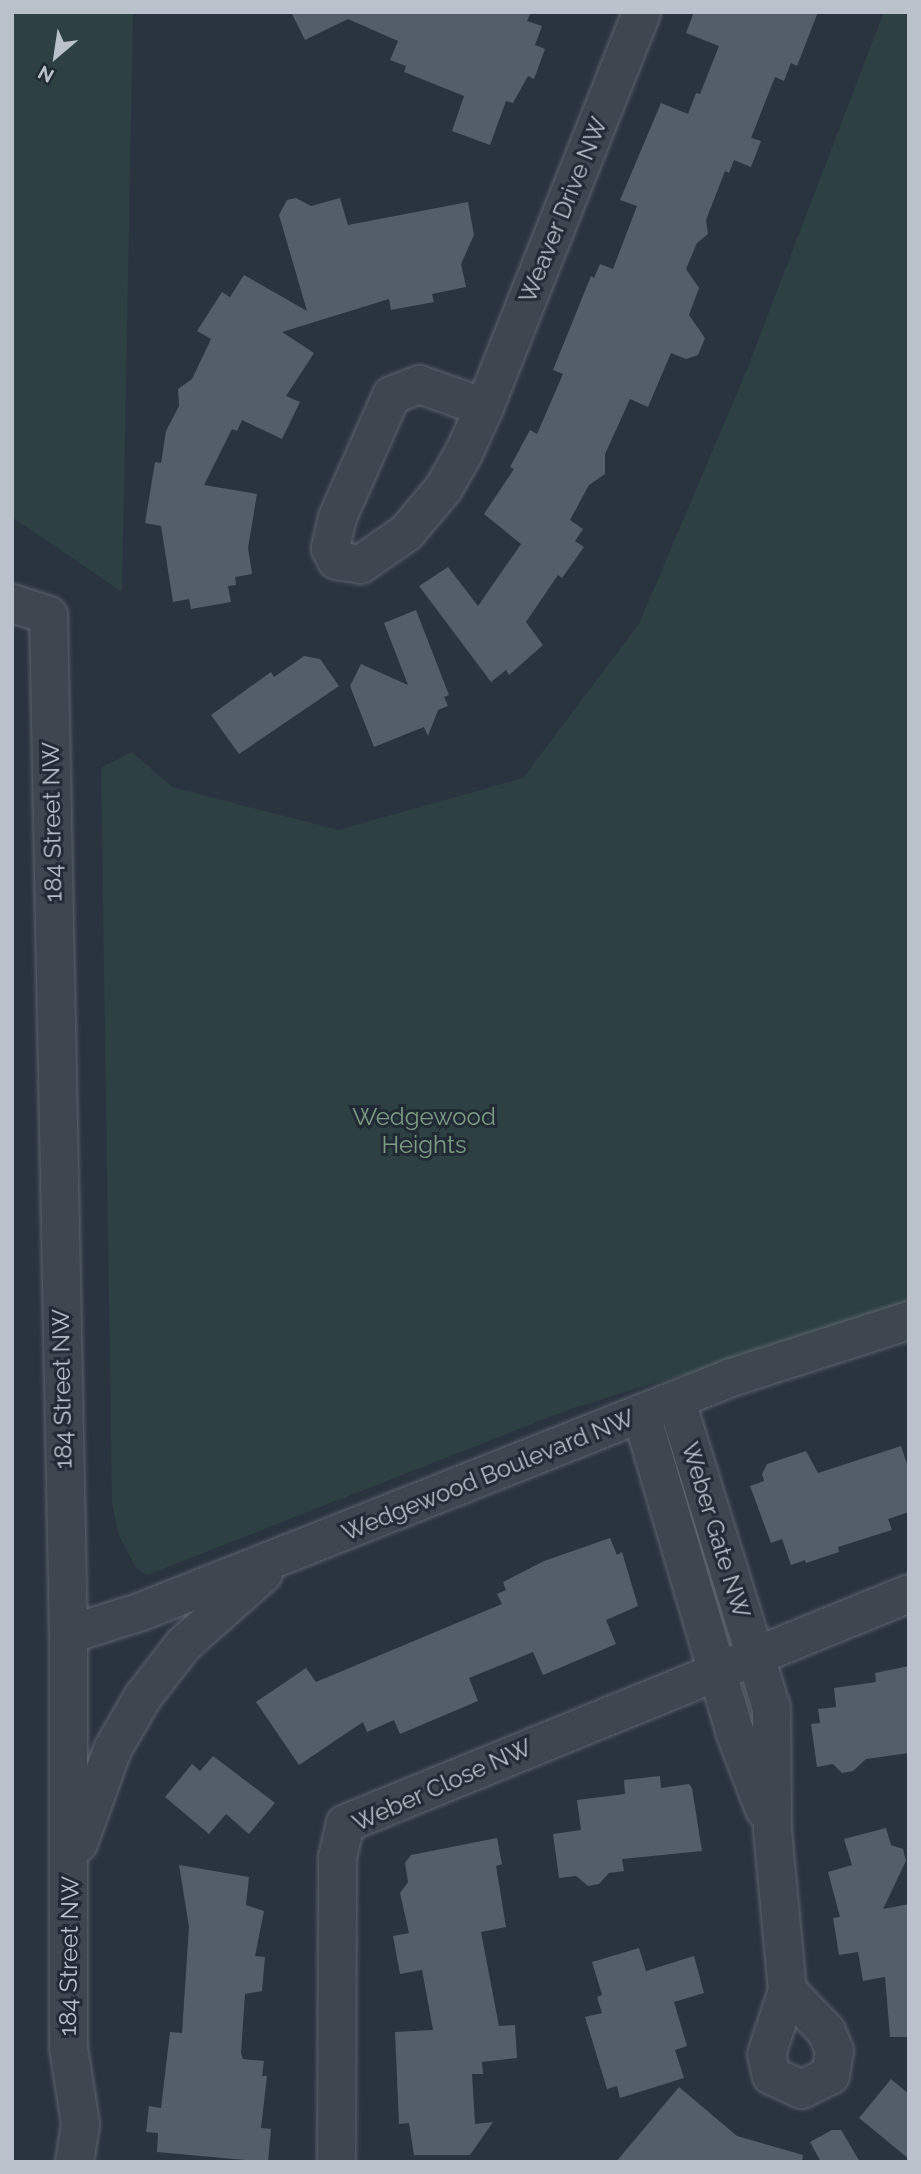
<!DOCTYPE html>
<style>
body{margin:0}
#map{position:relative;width:921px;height:2174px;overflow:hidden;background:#2a3440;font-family:Raleway,sans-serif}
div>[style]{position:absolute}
.green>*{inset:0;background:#2d4142}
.building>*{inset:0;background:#545d6a}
.roads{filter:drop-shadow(0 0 2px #5c646d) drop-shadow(0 0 2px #5c646d)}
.minor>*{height:37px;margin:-18.5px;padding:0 18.5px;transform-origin:18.5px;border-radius:18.5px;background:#3e4650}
span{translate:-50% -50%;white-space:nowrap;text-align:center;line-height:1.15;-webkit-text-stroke:6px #222b35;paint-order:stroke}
.street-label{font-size:24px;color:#bbc1ca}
.park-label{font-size:24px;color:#7c9d83}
.frame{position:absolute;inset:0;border:14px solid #bbc1ca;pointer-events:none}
.north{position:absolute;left:21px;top:21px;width:70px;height:70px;-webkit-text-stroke:5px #222b35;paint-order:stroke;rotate:209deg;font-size:19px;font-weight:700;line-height:28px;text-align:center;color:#bbc1ca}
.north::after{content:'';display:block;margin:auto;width:24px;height:32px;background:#bbc1ca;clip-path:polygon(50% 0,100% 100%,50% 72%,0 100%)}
</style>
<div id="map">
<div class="green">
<div style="clip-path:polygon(12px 12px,133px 12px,122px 592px,12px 517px)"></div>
<div style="clip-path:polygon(884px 12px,909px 12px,909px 1305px,570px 1409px,147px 1575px,136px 1568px,118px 1533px,112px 1501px,101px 768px,132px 752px,172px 787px,338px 830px,523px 778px,639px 624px,746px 372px)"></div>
</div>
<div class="building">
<div style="clip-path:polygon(291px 12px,531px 12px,527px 21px,542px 26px,535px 45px,545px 49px,534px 79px,528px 76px,513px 103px,506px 101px,490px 145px,452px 131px,464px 96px,404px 72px,406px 66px,390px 60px,398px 41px,348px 19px,305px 40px)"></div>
<div style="clip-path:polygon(694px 12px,818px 12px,797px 66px,791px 63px,784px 81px,775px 77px,751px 138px,761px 141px,751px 167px,734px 160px,729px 173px,725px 171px,706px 220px,708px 234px,697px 243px,686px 269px,699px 288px,689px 315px,705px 338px,698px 355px,686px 359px,671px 353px,648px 407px,630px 399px,605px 454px,605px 474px,589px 485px,570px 520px,583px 529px,575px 541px,584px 547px,562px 578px,558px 575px,526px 622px,543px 645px,509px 675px,506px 670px,491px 682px,419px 586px,448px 567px,478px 606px,521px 544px,484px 514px,514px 469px,510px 467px,530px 430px,537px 434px,563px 374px,553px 370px,591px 276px,594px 278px,600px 264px,613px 269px,637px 206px,620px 200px,661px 103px,688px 114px,696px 93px,700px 94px,719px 46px,686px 33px)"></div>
<div style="clip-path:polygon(296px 198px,311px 206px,340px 198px,348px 225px,468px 202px,474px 235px,461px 264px,466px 287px,432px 294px,434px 302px,391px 310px,389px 299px,282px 332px,314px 353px,286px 396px,300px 402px,282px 439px,242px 420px,237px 431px,232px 429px,204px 485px,257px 494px,248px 548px,252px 574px,235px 577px,236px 585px,228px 586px,231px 602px,191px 609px,189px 599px,173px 602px,161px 526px,145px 523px,155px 462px,161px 463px,166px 431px,179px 406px,178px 389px,192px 379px,211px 339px,197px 331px,222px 292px,230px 297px,244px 275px,307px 311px,279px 215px,287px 200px)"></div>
<div style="clip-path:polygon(416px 610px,449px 695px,444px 697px,448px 706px,438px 710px,428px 736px,424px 727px,374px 747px,350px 686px,361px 664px,408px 685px,384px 623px)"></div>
<div style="clip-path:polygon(304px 656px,320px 659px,339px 686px,239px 754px,211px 715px,271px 672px,274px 677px)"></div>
<div style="clip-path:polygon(901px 1446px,909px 1470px,909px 1512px,888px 1519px,892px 1530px,838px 1547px,839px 1552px,806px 1563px,805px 1560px,791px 1565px,782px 1539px,771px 1543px,750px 1486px,764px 1481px,762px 1474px,767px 1464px,806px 1451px,818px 1473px)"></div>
<div style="clip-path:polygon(610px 1538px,617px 1555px,622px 1552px,638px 1606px,606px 1620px,616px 1644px,543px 1675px,533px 1652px,469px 1678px,478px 1701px,400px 1734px,394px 1720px,367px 1732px,363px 1722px,299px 1765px,256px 1702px,306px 1668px,316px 1682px,502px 1604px,497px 1594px,506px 1590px,503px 1582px,544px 1561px)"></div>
<div style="clip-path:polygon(909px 1666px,909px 1753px,866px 1759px,853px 1771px,842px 1773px,833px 1764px,817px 1767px,811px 1724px,820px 1723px,818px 1709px,836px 1707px,834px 1688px,876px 1682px,875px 1673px)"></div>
<div style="clip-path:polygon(213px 1756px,275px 1803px,249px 1834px,226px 1814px,209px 1834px,165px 1797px,192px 1764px,200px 1771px)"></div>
<div style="clip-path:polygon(660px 1776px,661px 1788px,689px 1784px,692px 1788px,702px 1851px,622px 1859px,624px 1871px,609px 1873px,599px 1884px,588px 1886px,576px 1876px,559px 1878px,553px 1834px,581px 1830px,577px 1800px,625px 1794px,624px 1780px)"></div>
<div style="clip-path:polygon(886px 1828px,891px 1845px,903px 1849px,906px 1861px,883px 1909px,909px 1904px,909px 2037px,890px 2037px,885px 1977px,863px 1981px,858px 1952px,839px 1955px,833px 1918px,840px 1917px,828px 1872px,852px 1865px,844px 1839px)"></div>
<div style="clip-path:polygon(497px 1838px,502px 1864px,496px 1866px,506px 1927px,481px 1932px,499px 2026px,515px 2025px,517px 2058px,482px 2062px,483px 2074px,472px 2074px,475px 2124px,493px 2122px,470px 2155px,414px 2155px,409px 2123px,399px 2124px,395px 2032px,433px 2030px,422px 1970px,400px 1974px,393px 1936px,409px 1933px,400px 1893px,408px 1882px,405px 1863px,411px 1855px)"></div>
<div style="clip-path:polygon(179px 1865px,249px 1877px,246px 1905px,264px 1911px,255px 1956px,265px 1957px,262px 1991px,245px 1994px,241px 2053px,243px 2059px,264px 2061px,262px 2076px,267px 2076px,261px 2128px,271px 2129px,268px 2162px,157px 2152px,158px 2133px,146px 2132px,149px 2106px,161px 2108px,170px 2032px,182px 2033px,189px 1927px)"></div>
<div style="clip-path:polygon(639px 1948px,646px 1971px,694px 1956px,704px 1993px,674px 2002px,687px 2046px,675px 2050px,684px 2078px,620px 2098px,617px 2086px,607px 2089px,585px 2017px,602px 2013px,597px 1997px,602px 1995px,592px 1962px)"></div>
<div style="clip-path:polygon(891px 2079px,909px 2094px,909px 2159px,859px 2118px)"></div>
<div style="clip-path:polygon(679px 2087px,737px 2136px,803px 2155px,802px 2162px,616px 2162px)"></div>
<div style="clip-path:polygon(832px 2130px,841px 2130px,860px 2162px,821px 2162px,810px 2142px)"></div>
</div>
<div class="roads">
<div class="minor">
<div style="left:484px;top:407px;width:69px;rotate:-160.5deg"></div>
<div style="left:419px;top:384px;width:30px;rotate:159deg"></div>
<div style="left:391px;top:395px;width:133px;rotate:113.9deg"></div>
<div style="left:337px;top:517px;width:32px;rotate:103deg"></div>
<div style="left:330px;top:548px;width:13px;rotate:63deg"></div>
<div style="left:336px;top:560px;width:24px;rotate:9deg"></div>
<div style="left:360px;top:564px;width:56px;rotate:-34.8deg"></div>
<div style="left:406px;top:532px;width:57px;rotate:-49.9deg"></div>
<div style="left:443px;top:488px;width:40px;rotate:-60.3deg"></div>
<div style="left:463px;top:453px;width:51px;rotate:-65.5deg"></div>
<div style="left:484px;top:407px;width:425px;rotate:-68.3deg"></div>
<div style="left:12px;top:603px;width:38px;rotate:18deg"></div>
<div style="left:48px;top:615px;width:1019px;rotate:88.88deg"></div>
<div style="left:68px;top:1634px;width:413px;rotate:90deg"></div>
<div style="left:68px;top:2047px;width:78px;rotate:81.1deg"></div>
<div style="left:80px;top:2124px;width:38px;rotate:99deg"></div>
<div style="left:676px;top:1401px;width:320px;rotate:72.8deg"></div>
<div style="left:771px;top:1707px;width:122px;rotate:89.5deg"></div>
<div style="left:772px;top:1829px;width:162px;rotate:84.7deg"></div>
<div style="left:787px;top:1990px;width:67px;rotate:108.2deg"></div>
<div style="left:766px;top:2054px;width:22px;rotate:77deg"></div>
<div style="left:771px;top:2075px;width:33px;rotate:25deg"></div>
<div style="left:801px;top:2089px;width:32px;rotate:-26deg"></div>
<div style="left:830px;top:2075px;width:25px;rotate:-81deg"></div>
<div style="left:834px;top:2050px;width:21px;rotate:-113deg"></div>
<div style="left:826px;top:2031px;width:57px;rotate:-133.6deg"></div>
<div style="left:641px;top:1414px;width:330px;rotate:73.6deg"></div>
<div style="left:734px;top:1731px;width:84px;rotate:69deg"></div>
<div style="left:68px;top:1634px;width:77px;rotate:-17.5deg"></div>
<div style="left:141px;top:1611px;width:635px;rotate:-21.63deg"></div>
<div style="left:731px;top:1377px;width:187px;rotate:-17.8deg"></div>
<div style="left:78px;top:1843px;width:100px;rotate:-70.1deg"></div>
<div style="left:112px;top:1749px;width:60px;rotate:-60deg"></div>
<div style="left:142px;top:1697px;width:67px;rotate:-52.3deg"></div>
<div style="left:183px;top:1644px;width:107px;rotate:-41.6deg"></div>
<div style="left:336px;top:2162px;width:305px;rotate:-89.8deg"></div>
<div style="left:337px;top:1857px;width:35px;rotate:-77deg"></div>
<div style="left:345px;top:1823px;width:609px;rotate:-22.19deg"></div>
</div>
</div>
<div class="street-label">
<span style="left:563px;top:210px;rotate:-68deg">Weaver Drive NW</span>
<span style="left:52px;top:822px;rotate:-91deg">184 Street NW</span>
<span style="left:62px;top:1389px;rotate:-91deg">184 Street NW</span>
<span style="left:488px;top:1475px;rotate:-22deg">Wedgewood Boulevard NW</span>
<span style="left:716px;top:1530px;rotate:73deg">Weber Gate NW</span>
<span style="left:442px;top:1785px;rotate:-24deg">Weber Close NW</span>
<span style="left:69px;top:1956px;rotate:-89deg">184 Street NW</span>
</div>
<div class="park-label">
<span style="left:424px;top:1131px">Wedgewood<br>Heights</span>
</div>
<div class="frame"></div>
<div class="north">N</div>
</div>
